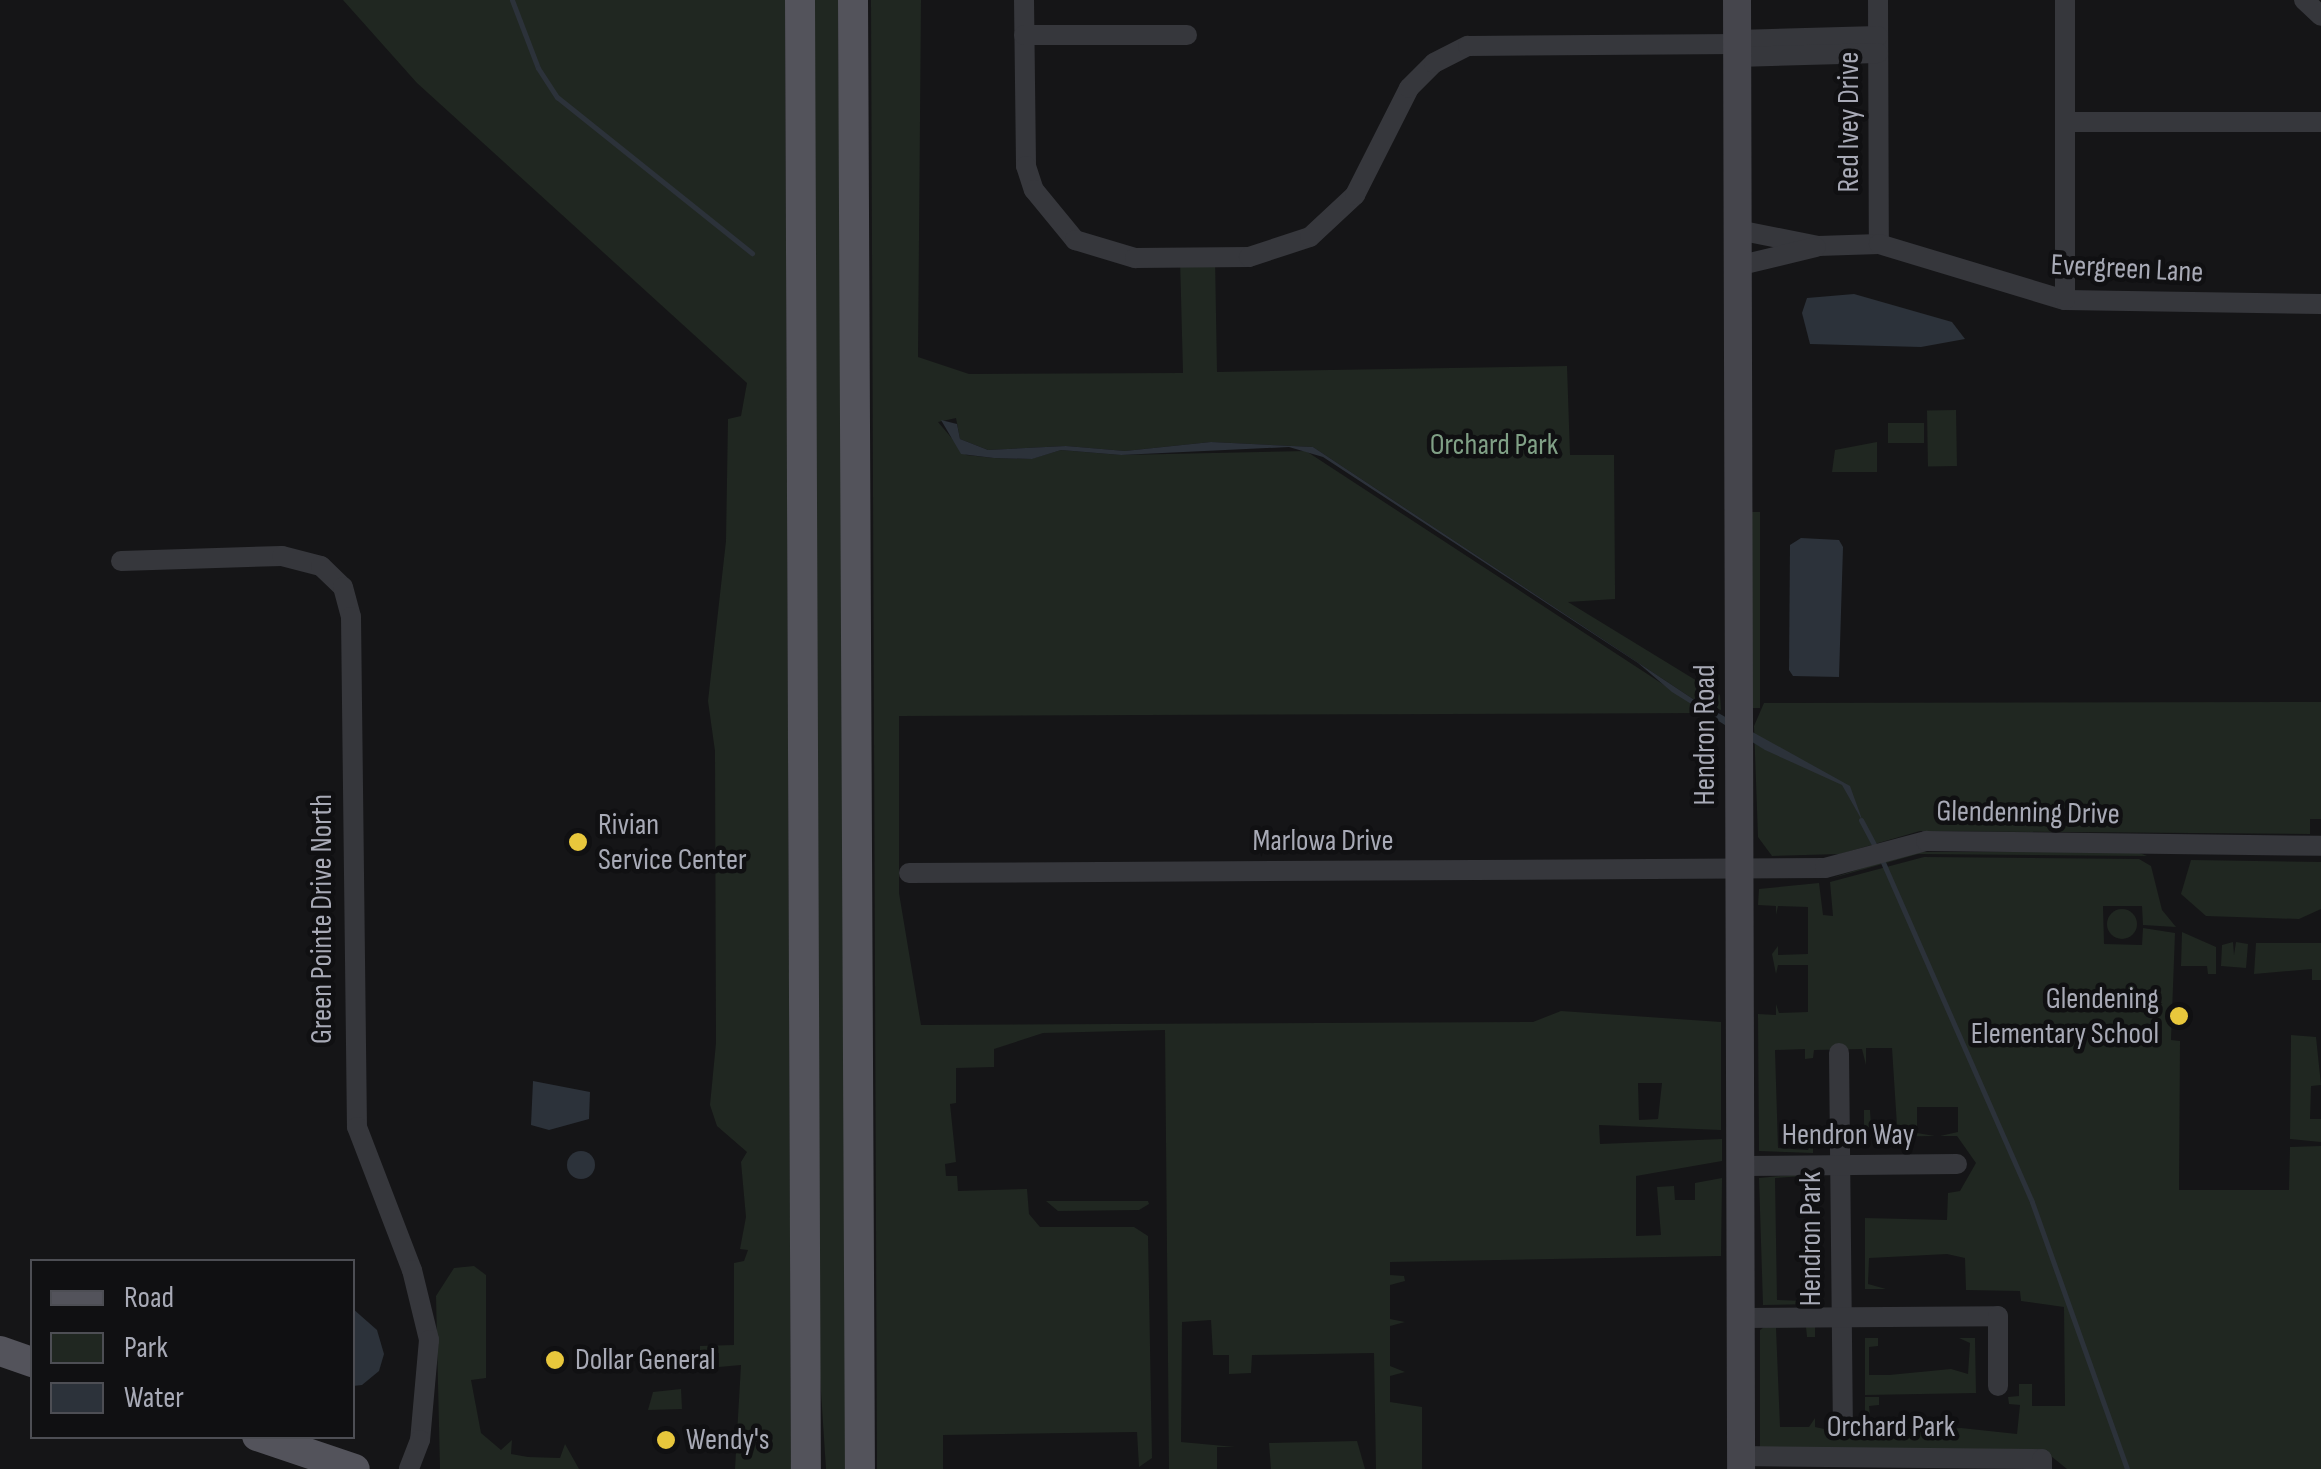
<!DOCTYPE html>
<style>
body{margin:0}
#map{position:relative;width:2321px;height:1469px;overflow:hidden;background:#151517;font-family:"Sofia Sans Condensed",sans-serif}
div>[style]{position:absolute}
.green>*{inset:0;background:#202721;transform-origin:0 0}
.round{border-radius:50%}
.water>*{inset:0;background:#2c323a}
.stream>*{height:5px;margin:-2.5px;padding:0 2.5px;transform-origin:2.5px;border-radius:2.5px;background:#2c323a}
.street>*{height:20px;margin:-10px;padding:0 10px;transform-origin:10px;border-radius:10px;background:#36373c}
.secondary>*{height:28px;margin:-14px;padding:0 14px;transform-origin:14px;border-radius:14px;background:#45454c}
.primary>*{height:30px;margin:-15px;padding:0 15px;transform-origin:15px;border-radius:15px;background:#53535b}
.dots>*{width:28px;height:28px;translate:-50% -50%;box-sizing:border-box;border:5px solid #101012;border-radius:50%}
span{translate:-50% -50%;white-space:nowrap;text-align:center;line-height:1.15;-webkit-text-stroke:9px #101012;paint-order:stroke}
.street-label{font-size:30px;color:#a8aab6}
.park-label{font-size:30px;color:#80a086}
.poi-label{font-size:30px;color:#a8aab6}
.left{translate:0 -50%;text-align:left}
.right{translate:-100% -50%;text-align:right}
.legend{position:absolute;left:30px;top:1259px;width:325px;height:180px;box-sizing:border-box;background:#101012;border:2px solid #4d4e54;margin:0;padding:12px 18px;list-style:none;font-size:30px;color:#a8aab6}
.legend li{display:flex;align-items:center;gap:20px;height:50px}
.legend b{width:50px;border:2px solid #4d4e54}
</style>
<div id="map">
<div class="green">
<div style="clip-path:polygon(343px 0,785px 0,791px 1469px,735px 1469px,741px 1365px,719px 1367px,719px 1353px,700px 1353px,700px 1346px,734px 1345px,734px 1263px,744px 1261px,748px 1250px,740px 1249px,746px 1217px,741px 1162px,747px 1152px,717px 1126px,710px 1105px,716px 1043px,715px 751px,708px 701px,726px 541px,728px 419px,741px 416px,747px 383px,417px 83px)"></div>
<div style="clip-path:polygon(811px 0,838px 0,850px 1469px,826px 1469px,819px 1361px)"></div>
<div style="clip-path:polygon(evenodd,871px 0,921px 0,918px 357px,969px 374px,1183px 373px,1180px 258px,1215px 257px,1217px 372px,1567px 366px,1570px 455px,1614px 455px,1615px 588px,1615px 599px,1568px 602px,1720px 695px,1721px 710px,1693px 699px,1313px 447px,1211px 442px,1125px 451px,1066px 446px,988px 450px,960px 439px,956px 418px,938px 422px,966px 455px,994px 458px,1031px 459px,1061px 450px,1121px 455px,1306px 451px,1707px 713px,899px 716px,899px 893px,921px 1025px,1533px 1022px,1561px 1011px,1721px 1022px,1721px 1130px,1599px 1125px,1600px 1144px,1722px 1139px,1722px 1161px,1636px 1176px,1636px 1236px,1661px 1235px,1657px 1187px,1674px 1186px,1675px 1200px,1695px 1200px,1695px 1183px,1722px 1178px,1721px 1256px,1390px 1262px,1390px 1275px,1404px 1276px,1405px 1281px,1390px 1285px,1390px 1319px,1405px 1322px,1390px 1326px,1390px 1366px,1405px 1372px,1390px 1376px,1390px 1402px,1422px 1407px,1422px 1469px,1376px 1469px,1374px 1353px,1252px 1355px,1251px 1373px,1229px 1374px,1229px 1355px,1213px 1355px,1211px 1320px,1182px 1322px,1181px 1442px,1235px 1447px,1217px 1447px,1217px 1469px,1169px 1469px,1165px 1030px,1043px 1033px,994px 1049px,994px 1067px,956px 1068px,956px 1103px,950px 1104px,956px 1162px,945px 1164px,946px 1176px,957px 1176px,958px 1191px,1027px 1189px,1029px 1214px,1040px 1227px,1134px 1227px,1148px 1236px,1152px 1458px,1139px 1467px,1137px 1432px,943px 1435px,943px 1469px,877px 1469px,871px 0,1638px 1083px,1662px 1083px,1658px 1119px,1639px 1120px,1638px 1083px)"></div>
<div style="left:1956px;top:410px;width:56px;height:29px;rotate:89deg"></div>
<div style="left:1888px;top:423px;width:36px;height:20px"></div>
<div style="clip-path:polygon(1877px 442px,1877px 472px,1832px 472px,1835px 450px)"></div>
<div style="left:1760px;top:512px;width:196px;height:11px;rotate:90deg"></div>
<div style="clip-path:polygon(2321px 702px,2321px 819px,2310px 819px,2310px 834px,1920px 831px,1840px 854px,1772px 856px,1758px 837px,1754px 726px,1764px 703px)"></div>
<div style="clip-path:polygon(1912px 852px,2137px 852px,2147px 856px,1918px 854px,1829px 879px)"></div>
<div style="clip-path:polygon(1924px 857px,2139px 859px,2151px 866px,2162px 910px,2176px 927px,2143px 925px,2142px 906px,2103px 906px,2104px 944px,2142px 945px,2143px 928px,2175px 933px,2171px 1040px,2180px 1041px,2179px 1190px,2289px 1190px,2290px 1147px,2321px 1146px,2321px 1469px,2067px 1469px,2046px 1452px,1760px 1448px,1760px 1330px,1768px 1324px,1815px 1322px,1815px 1337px,1807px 1337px,1806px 1327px,1776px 1328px,1780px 1427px,1809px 1427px,1815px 1418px,1815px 1427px,1865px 1438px,1865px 1397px,1879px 1397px,1879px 1405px,1869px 1406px,1872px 1434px,1961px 1428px,2017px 1434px,2020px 1405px,2009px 1404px,2008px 1397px,2019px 1396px,2019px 1384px,2032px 1384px,2032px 1406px,2065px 1406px,2064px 1307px,2021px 1301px,2020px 1291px,1966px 1290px,1965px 1258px,1947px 1254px,1869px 1258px,1868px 1284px,1886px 1289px,1865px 1289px,1865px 1218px,1947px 1220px,1948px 1193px,1960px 1191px,1976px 1163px,1957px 1136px,1940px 1136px,1958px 1132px,1958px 1107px,1917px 1107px,1917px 1133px,1935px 1136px,1864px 1137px,1864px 1110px,1870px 1110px,1871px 1127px,1897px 1126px,1892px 1048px,1866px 1048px,1866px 1065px,1862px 1049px,1814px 1050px,1813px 1058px,1805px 1059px,1805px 1049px,1775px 1050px,1778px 1148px,1808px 1150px,1813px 1140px,1813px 1153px,1759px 1151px,1758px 1014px,1776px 1015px,1776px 1004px,1779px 1013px,1808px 1012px,1808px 965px,1778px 965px,1776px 974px,1772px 954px,1778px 946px,1778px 955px,1808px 954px,1808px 907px,1778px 906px,1776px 915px,1776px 906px,1758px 905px,1759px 889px,1819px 883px,1823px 915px,1833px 916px,1830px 882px)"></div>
<div style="clip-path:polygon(2191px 860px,2321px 862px,2321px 909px,2299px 919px,2206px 916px,2181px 894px)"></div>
<div class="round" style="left:2107px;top:909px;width:30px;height:30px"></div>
<div style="clip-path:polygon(2182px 932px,2216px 947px,2216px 974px,2208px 974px,2207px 966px,2181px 966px)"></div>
<div style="clip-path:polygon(2233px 942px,2234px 955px,2236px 942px,2248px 944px,2246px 968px,2221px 966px,2222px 945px)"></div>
<div style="clip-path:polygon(2256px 943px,2321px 943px,2321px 980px,2312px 980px,2312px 969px,2254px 974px)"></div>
<div style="clip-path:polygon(2291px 1035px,2316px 1037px,2321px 1085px,2311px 1086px,2310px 1119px,2321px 1119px,2321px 1142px,2290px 1139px)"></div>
<div style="clip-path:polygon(1813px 1173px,1813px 1186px,1806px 1186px,1805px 1176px,1775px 1178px,1777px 1300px,1806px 1301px,1806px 1291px,1814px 1291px,1814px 1304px,1763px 1305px,1759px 1178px)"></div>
<div style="clip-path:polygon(1046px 1201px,1148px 1201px,1149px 1204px,1139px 1210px,1058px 1211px)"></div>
<div style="clip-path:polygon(474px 1266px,486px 1275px,486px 1378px,471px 1380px,481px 1433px,501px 1450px,512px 1440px,511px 1454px,528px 1457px,560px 1458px,565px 1444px,579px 1469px,440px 1469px,436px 1296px,454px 1268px)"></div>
<div style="clip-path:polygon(1865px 1338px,1878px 1338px,1878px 1346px,1869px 1347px,1869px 1375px,1889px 1375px,1951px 1369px,1968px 1374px,1970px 1343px,1959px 1338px,1975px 1338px,1976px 1393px,1865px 1395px)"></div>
<div style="clip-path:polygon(681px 1389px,682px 1409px,648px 1410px,653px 1392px)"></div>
<div style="clip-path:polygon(1357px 1441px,1365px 1469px,1271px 1469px,1269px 1443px)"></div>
</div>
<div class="water">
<div style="clip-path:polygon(1854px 294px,1952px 322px,1965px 339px,1921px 347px,1810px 344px,1802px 313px,1807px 298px)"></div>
<div style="clip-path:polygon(941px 420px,957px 424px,960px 439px,988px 450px,1066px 446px,1125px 451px,1211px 442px,1313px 447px,1693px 699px,1850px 786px,1863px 822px,1842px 785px,1765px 750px,1672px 692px,1638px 663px,1323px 457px,1289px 447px,1121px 455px,1061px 450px,1032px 459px,994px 458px,961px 454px)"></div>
<div style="clip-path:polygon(1801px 538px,1839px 540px,1843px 547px,1839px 677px,1793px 676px,1789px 670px,1790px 545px)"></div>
<div style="clip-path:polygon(533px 1081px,590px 1092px,589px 1119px,549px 1130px,531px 1125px)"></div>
<div class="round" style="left:567px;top:1151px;width:28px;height:28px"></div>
<div style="clip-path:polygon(352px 1308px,377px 1330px,384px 1354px,379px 1371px,362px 1385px,353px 1386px)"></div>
</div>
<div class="stream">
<div style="left:512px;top:0;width:73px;rotate:69.1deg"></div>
<div style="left:538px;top:68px;width:35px;rotate:57deg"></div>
<div style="left:557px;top:97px;width:250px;rotate:38.7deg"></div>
<div style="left:1861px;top:820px;width:34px;rotate:62deg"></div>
<div style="left:1882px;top:860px;width:373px;rotate:66.3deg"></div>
<div style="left:2032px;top:1202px;width:283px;rotate:70.4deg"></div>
</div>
<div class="street">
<div style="left:1024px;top:0;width:166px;rotate:89.3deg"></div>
<div style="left:1026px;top:166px;width:25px;rotate:72deg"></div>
<div style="left:1034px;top:190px;width:65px;rotate:50.6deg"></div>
<div style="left:1075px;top:240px;width:63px;rotate:16.7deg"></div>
<div style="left:1135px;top:258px;width:114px;rotate:-0.5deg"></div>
<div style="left:1249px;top:257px;width:64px;rotate:-18.2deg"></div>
<div style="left:1310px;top:237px;width:62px;rotate:-43deg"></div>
<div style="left:1355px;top:195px;width:120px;rotate:-63.2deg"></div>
<div style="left:1409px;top:88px;width:35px;rotate:-45deg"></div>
<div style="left:1434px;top:63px;width:38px;rotate:-27deg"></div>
<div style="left:1468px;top:46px;width:269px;rotate:-0.4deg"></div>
<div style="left:1878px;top:0;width:244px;rotate:89.8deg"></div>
<div style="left:2304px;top:0;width:23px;rotate:43deg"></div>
<div style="left:1024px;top:35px;width:163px"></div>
<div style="left:1737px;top:40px;width:141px;rotate:-1.6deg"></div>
<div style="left:1737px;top:57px;width:141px;rotate:-1.6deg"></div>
<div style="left:2065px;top:122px;width:256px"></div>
<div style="left:1738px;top:230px;width:82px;rotate:11.3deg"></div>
<div style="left:1818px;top:246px;width:61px;rotate:-1.9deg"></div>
<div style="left:1879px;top:244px;width:194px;rotate:16.8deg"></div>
<div style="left:2065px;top:300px;width:256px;rotate:0.9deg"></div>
<div style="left:1737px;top:266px;width:81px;rotate:-13.5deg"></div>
<div style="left:2065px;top:300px;width:300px;rotate:-90deg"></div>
<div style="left:121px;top:561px;width:161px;rotate:-1.8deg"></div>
<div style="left:282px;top:556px;width:40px;rotate:14.4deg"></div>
<div style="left:321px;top:566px;width:30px;rotate:44deg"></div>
<div style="left:343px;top:587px;width:31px;rotate:75deg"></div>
<div style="left:351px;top:617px;width:510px;rotate:89.33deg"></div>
<div style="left:357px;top:1127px;width:153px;rotate:69deg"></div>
<div style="left:412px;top:1270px;width:72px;rotate:76.3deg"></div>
<div style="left:429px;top:1340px;width:100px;rotate:95.1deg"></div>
<div style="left:420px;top:1440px;width:31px;rotate:111deg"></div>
<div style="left:909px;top:873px;width:916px;rotate:-0.31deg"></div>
<div style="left:1825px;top:868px;width:105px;rotate:-15deg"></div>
<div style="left:1926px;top:841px;width:395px;rotate:0.7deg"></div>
<div style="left:1839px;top:1053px;width:373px;rotate:89.4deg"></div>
<div style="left:1739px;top:1166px;width:218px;rotate:-0.5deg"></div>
<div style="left:1740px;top:1318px;width:258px;rotate:-0.4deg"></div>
<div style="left:1998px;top:1316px;width:70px;rotate:90deg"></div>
<div style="left:1740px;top:1456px;width:302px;rotate:0.6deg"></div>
<div style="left:2042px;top:1459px;width:10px;rotate:90deg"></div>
</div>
<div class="secondary">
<div style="left:1737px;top:0;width:1469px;rotate:89.84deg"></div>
</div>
<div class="primary">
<div style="left:800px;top:0;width:1469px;rotate:89.77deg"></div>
<div style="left:853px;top:0;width:1469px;rotate:89.73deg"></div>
<div style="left:0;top:1351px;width:34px;rotate:19deg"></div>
<div style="left:257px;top:1436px;width:103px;rotate:18.6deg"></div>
</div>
<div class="dots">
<div style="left:578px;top:842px;background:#e8c73c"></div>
<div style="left:2179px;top:1016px;background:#e8c73c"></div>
<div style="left:555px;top:1360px;background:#e8c73c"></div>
<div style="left:666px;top:1440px;background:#e8c73c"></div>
</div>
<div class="street-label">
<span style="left:1849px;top:122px;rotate:-90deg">Red Ivey Drive</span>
<span style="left:2127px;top:269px;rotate:3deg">Evergreen Lane</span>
<span style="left:1705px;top:735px;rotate:-90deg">Hendron Road</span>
<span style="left:2028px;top:813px;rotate:1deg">Glendenning Drive</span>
<span style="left:1323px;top:841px">Marlowa Drive</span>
<span style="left:322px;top:919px;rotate:-90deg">Green Pointe Drive North</span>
<span style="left:1848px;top:1135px">Hendron Way</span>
<span style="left:1811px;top:1239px;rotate:-90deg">Hendron Park</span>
<span style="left:1891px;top:1427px">Orchard Park</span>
</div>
<div class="park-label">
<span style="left:1494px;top:445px">Orchard Park</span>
</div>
<div class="poi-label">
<span class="left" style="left:598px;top:842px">Rivian<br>Service Center</span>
<span class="right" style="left:2159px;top:1016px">Glendening<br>Elementary School</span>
<span class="left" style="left:575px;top:1360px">Dollar General</span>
<span class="left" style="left:686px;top:1440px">Wendy's</span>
</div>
<ul class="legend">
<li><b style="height:12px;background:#53535b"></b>Road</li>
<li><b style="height:28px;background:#202721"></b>Park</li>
<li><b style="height:28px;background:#2c323a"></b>Water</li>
</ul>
</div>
